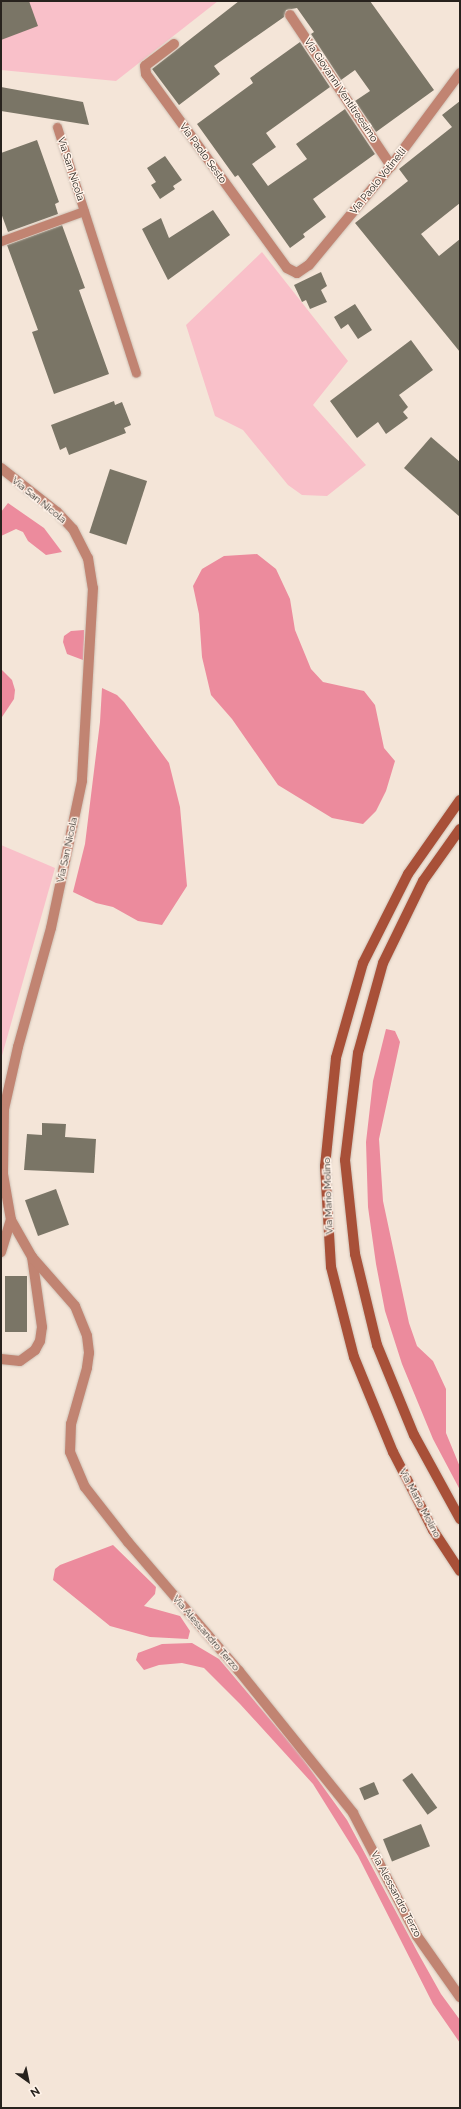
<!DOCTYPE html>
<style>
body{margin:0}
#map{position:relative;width:461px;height:2109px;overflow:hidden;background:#f4e5d8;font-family:Raleway,sans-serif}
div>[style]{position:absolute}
.green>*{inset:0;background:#f9c0c9}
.forest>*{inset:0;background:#ec8b9d}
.building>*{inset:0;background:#7a7566;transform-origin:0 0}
.roads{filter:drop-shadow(0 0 1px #cfc2b6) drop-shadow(0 0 1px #cfc2b6)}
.service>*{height:9px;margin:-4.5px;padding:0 4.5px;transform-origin:4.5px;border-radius:4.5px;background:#c18472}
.pedestrian>*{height:10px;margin:-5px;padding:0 5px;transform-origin:5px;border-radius:5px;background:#c18472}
.minor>*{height:10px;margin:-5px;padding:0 5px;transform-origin:5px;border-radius:5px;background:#c18472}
.secondary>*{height:10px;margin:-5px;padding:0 5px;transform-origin:5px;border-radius:5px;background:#a85038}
span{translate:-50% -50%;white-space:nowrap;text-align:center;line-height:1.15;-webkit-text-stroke:3px #fff3e9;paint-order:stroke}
.street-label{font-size:10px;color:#27221d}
.frame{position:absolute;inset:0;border:2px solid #27221d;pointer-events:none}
.north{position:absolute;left:8px;top:2061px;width:40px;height:40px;-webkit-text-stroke:3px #fff3e9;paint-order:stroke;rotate:147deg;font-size:11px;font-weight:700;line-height:16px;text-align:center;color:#27221d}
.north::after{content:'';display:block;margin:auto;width:14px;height:18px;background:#27221d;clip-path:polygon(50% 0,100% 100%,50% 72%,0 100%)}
</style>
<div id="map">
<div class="green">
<div style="clip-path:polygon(1px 1px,218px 1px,116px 81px,1px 70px)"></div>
<div style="clip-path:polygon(262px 252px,348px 361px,313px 405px,366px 465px,327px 496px,302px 495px,288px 485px,243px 430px,215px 416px,186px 325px)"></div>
<div style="clip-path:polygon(1px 845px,55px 868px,1px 1059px)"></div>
</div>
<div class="forest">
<div style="clip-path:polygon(8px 503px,44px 528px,62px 552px,46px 555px,28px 541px,23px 532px,16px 529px,1px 536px,1px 512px)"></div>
<div style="clip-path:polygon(257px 554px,276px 569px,290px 599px,295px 630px,311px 669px,323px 682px,364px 691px,375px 705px,384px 748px,395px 761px,386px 791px,376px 811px,363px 824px,332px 818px,278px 785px,232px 719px,211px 695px,202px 657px,199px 614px,193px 586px,202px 569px,224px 556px)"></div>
<div style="clip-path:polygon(84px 630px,84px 638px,83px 660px,67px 654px,63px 642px,64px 636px,71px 631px)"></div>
<div style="clip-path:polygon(1px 669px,12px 680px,15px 690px,14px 699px,2px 717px)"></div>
<div style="clip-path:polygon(102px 688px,117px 695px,124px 702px,169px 763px,180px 807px,187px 886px,162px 925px,138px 921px,113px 907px,96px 903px,73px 892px,85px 844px,100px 722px)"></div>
<div style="clip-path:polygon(386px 1029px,395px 1031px,400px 1042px,379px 1139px,383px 1201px,409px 1323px,417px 1346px,433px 1361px,446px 1389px,446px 1433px,460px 1467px,460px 1490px,433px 1439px,402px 1364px,385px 1311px,376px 1264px,368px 1207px,366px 1142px,373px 1081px)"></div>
<div style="clip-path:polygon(113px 1545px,156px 1587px,155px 1594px,144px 1606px,180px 1616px,190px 1631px,188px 1639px,150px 1637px,110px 1626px,53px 1580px,55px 1569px,60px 1565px)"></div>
<div style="clip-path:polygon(192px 1643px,219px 1659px,300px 1755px,347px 1820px,418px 1953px,441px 1994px,460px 2020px,460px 2043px,433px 2004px,358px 1856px,313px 1784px,240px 1704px,204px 1668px,182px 1663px,159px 1665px,144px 1670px,136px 1660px,138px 1653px,162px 1644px)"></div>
</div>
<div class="building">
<div style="clip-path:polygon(1px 1px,29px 1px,38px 26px,1px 40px)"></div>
<div style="clip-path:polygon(239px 1px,370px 1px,434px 90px,376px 132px,355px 101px,370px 91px,355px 70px,341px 80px,311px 34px,314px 32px,297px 8px,286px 10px,284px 17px,214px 66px,220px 74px,179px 105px,152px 69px)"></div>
<div style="clip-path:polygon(300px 42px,330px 87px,266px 133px,276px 147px,252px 164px,268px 186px,307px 159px,296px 144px,345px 109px,375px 154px,313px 199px,326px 217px,303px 234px,305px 237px,290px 248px,238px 175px,235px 177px,197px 124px,253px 83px,250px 78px)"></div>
<div style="clip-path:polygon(1px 87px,83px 102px,89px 125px,1px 111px)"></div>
<div style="clip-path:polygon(460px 101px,460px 203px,421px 234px,439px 256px,460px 239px,460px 352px,355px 223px,408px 181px,399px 169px,452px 127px,442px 115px)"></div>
<div style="clip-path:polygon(37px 140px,59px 202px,55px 204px,58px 214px,8px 232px,1px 213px,1px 153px)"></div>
<div style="clip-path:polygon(165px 156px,182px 180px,173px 186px,175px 189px,160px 199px,151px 185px,156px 182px,147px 168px)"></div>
<div style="clip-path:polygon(213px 210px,230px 235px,168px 280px,142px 229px,161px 218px,169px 238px)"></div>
<div style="clip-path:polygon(62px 225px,85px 288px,79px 290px,109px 374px,54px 394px,32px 332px,38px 330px,7px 245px)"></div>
<div style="clip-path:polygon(321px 272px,327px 286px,321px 290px,327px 302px,310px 309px,306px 300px,302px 302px,294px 285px)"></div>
<div style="clip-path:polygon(355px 304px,372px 330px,358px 339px,348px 324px,341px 329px,334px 317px)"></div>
<div style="clip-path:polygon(411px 340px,433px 370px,399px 395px,408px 407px,403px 412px,408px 418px,386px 434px,378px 422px,357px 438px,330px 401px)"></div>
<div style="clip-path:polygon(114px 401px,115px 405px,122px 402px,131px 425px,124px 428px,126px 433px,69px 455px,66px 447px,60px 450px,51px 425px)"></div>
<div style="clip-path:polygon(431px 437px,460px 462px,460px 517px,404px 468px)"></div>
<div style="left:110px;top:469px;width:39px;height:67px;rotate:18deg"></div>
<div style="clip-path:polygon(42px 1123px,66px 1124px,65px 1137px,96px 1139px,94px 1173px,24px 1170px,27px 1134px,42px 1135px)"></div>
<div style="left:56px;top:1189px;width:38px;height:33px;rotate:70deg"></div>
<div style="left:5px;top:1276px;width:22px;height:56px"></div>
<div style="left:412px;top:1773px;width:43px;height:12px;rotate:54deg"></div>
<div style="left:374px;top:1782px;width:13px;height:16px;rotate:67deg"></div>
<div style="left:421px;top:1824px;width:24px;height:41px;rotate:68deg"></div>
</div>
<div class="roads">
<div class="service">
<div style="left:57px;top:127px;width:258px;rotate:72.2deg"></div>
<div style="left:1px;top:241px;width:88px;rotate:-19.9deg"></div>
</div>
<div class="pedestrian">
<div style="left:1px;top:1252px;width:34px;rotate:-73deg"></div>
<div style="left:1px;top:1359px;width:19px;rotate:6deg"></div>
<div style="left:20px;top:1361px;width:19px;rotate:-36deg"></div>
<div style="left:35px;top:1350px;width:10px;rotate:-61deg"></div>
<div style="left:40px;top:1341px;width:14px;rotate:-82deg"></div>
<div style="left:42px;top:1327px;width:71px;rotate:-98.1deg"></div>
</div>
<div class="minor">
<div style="left:290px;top:15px;width:182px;rotate:56.2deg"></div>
<div style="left:174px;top:44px;width:36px;rotate:143deg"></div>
<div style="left:145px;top:66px;width:8px;rotate:83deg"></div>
<div style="left:146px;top:74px;width:240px;rotate:54deg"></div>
<div style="left:287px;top:268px;width:11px;rotate:27deg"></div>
<div style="left:297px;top:273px;width:14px;rotate:-34deg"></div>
<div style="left:309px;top:265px;width:129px;rotate:-50.4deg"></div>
<div style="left:391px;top:166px;width:116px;rotate:-53.4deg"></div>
<div style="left:1px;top:468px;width:71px;rotate:38.2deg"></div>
<div style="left:57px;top:512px;width:23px;rotate:47deg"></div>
<div style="left:73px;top:529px;width:33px;rotate:63deg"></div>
<div style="left:88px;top:558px;width:30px;rotate:81deg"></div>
<div style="left:93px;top:588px;width:193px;rotate:93.3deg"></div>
<div style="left:82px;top:781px;width:150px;rotate:101.9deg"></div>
<div style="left:51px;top:928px;width:123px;rotate:105.5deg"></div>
<div style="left:18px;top:1047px;width:64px;rotate:102.7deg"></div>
<div style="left:4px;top:1109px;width:65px;rotate:90.9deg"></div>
<div style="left:3px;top:1174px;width:47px;rotate:80.1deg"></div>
<div style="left:11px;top:1220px;width:43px;rotate:60.4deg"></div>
<div style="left:32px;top:1257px;width:65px;rotate:48.7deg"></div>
<div style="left:75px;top:1306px;width:32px;rotate:68deg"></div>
<div style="left:87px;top:1336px;width:17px;rotate:83deg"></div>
<div style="left:89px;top:1353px;width:15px;rotate:98deg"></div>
<div style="left:87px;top:1368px;width:58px;rotate:105.9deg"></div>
<div style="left:71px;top:1424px;width:28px;rotate:92deg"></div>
<div style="left:70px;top:1452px;width:38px;rotate:67deg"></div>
<div style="left:85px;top:1487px;width:70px;rotate:52deg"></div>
<div style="left:128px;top:1542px;width:170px;rotate:49.3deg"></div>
<div style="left:239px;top:1671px;width:182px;rotate:51.2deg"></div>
<div style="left:353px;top:1813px;width:139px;rotate:62.5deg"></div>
<div style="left:417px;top:1936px;width:75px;rotate:54.8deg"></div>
</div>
<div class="secondary">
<div style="left:460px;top:800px;width:90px;rotate:125.1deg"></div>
<div style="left:408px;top:874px;width:100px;rotate:116.8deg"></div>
<div style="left:363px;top:963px;width:99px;rotate:105.9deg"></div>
<div style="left:336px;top:1058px;width:109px;rotate:95.8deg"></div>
<div style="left:325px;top:1166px;width:101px;rotate:86.6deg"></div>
<div style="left:331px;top:1267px;width:93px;rotate:75.7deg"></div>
<div style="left:354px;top:1357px;width:103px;rotate:67.7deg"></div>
<div style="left:393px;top:1452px;width:88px;rotate:62.9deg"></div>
<div style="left:433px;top:1530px;width:49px;rotate:56.6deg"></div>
<div style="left:460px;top:829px;width:64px;rotate:125.4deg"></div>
<div style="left:423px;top:881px;width:91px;rotate:116deg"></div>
<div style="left:383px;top:963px;width:93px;rotate:105.5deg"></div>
<div style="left:358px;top:1053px;width:108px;rotate:96.9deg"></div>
<div style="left:345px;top:1160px;width:95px;rotate:83.9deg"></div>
<div style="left:355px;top:1254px;width:94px;rotate:76.4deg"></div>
<div style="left:377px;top:1345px;width:97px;rotate:67.7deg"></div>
<div style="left:414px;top:1435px;width:96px;rotate:61.3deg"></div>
</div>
</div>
<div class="street-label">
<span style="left:341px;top:90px;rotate:56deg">Via Giovanni Ventitreesimo</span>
<span style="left:203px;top:153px;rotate:54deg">Via Paolo Sesto</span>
<span style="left:71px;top:169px;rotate:72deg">Via San Nicola</span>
<span style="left:378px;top:181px;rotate:-51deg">Via Paolo Votinelli</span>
<span style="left:39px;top:500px;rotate:39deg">Via San Nicola</span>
<span style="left:67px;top:850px;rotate:-78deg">Via San Nicola</span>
<span style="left:328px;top:1196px;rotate:-92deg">Via Mario Molino</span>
<span style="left:420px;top:1503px;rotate:62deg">Via Mario Molino</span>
<span style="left:206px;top:1633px;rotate:49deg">Via Alessandro Terzo</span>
<span style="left:396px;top:1894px;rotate:62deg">Via Alessandro Terzo</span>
</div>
<div class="frame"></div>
<div class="north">N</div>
</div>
